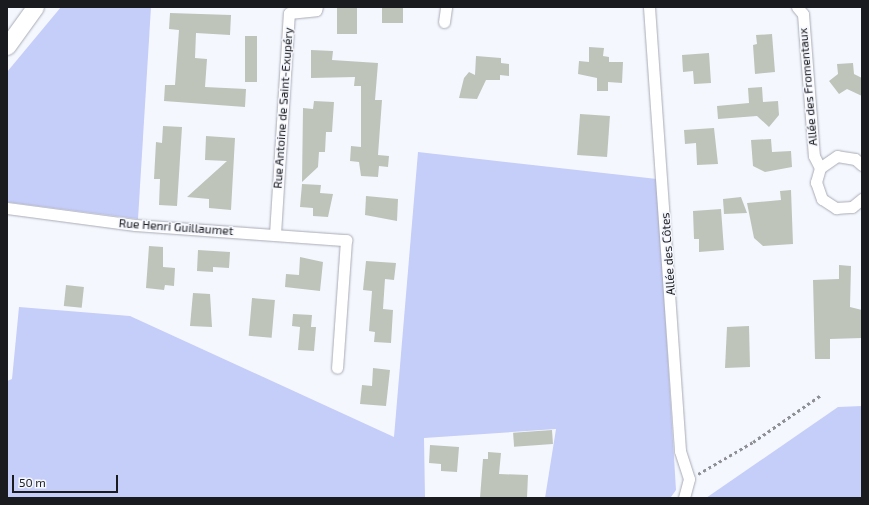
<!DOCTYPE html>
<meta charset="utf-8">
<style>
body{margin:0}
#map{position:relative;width:869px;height:505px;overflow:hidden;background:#f5f7fe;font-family:"Exo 2",sans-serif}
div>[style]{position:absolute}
.green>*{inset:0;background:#c5cdf9}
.building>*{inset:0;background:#bec4b9;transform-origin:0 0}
.path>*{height:2.5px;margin-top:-1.25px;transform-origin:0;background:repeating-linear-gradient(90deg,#8e9096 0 3px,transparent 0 6px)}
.roads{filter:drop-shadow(0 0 1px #a8abb6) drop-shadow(0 0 1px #a8abb6)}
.minor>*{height:11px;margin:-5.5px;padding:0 5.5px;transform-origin:5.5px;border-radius:5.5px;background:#fff}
.primary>*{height:17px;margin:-8.5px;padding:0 8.5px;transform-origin:8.5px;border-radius:8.5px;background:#fff}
span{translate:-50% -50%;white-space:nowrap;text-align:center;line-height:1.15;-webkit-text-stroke:3px #f5f7fe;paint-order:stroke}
.street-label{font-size:12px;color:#1a1b1f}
.frame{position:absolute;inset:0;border:8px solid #1a1b1f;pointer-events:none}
.scale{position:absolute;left:12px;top:475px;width:106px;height:18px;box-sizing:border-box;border:2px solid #1a1b1f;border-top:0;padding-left:5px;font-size:12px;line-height:14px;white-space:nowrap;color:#1a1b1f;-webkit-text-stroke:3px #f5f7fe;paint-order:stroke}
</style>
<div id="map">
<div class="green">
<div style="clip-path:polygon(61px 7px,151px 7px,138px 219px,7px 202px,7px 72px)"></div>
<div style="clip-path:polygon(418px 152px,657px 179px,676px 490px,671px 497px,545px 498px,556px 429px,424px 438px,425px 498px,7px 498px,7px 381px,12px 379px,19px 307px,130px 316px,394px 437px)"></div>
<div style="clip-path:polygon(862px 406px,862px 498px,706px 498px,838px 407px)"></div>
</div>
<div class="building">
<div style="left:337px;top:7px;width:20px;height:27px"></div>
<div style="left:382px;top:7px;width:21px;height:16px"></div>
<div style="clip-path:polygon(170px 13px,231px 15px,230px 35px,196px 33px,195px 58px,207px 59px,205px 87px,246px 89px,245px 107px,164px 101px,165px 85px,175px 85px,179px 30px,169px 29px)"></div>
<div style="clip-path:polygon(772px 34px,775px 72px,755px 74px,753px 45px,757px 44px,756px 35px)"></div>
<div style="left:245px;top:36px;width:12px;height:46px"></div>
<div style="clip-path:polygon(589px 47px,604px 48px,603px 56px,609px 57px,609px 62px,623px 62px,622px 83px,608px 82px,608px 91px,597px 91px,597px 78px,578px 74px,579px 61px,589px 62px)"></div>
<div style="clip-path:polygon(311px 50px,333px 51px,332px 60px,378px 63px,375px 100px,382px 100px,378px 155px,389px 156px,388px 167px,379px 166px,378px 177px,361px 176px,359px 162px,350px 161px,351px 146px,361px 147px,361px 86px,354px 86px,355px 77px,311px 78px)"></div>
<div style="clip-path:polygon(709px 53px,711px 83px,694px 84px,693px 71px,683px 72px,682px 55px)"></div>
<div style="clip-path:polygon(476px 56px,501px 58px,501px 63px,509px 64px,509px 76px,500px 75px,500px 80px,486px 80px,477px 99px,459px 98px,464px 78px,469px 72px,475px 75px)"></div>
<div style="clip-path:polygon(853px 63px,854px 74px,862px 78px,862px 96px,847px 89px,839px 94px,829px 81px,838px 74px,837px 64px)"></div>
<div style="clip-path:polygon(762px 87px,763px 102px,778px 101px,779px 115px,769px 127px,757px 116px,718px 119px,717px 106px,749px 103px,748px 88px)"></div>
<div style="clip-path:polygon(314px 101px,334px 102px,332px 132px,326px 132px,325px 152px,319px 152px,318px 167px,302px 182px,303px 108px,313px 109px)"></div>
<div style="left:580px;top:114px;width:30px;height:41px;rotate:4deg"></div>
<div style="clip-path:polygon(163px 126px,182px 127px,177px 206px,159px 205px,160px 179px,154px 179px,156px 142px,162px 143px)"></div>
<div style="clip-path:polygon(714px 128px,718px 164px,697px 165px,696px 143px,685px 144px,684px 130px)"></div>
<div style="clip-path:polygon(206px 136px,235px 138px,231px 210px,209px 208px,209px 199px,187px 197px,227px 161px,205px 160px)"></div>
<div style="clip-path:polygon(771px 139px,772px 152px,791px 151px,792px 167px,765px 172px,753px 166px,751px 140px)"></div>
<div style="clip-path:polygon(302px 184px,321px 185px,320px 193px,333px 194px,328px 217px,313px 216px,313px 208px,300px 207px)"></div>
<div style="clip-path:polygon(791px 190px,793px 244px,763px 246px,754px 238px,747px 203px,781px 200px,780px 191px)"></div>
<div style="clip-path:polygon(366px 196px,398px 199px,397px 221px,365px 215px)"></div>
<div style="clip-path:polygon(741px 197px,747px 213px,724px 214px,723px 199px)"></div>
<div style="clip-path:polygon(721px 209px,724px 250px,699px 252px,699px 239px,694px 239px,693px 211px)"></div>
<div style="clip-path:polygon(149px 246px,163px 247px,163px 267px,175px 268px,174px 286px,165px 285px,164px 290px,146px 288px)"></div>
<div style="clip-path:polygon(198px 250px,230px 252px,229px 268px,213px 267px,213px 272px,197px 271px)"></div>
<div style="clip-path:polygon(300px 257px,323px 262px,320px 291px,285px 287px,286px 274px,299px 275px)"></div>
<div style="clip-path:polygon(366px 261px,396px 263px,394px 280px,385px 279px,383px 309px,393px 310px,391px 343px,374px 342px,375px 332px,369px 331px,372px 291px,363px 290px)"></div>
<div style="clip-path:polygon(839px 265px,851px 266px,850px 307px,862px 310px,862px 338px,830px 339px,830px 359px,815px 359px,813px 280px,839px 279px)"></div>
<div style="left:66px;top:285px;width:18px;height:21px;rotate:6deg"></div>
<div style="clip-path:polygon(193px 293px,210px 294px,212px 327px,190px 326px)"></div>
<div style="left:252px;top:298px;width:23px;height:38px;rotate:5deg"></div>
<div style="clip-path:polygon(293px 314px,312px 315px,311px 327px,316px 327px,314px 351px,298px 350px,300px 327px,292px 326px)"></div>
<div style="clip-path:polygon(749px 326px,750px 367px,725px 368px,727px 327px)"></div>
<div style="clip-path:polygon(373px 368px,390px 370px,386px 406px,360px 404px,362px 385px,372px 386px)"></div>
<div style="left:552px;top:430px;width:14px;height:39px;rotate:86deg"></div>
<div style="clip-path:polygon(430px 445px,459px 447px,457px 472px,441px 471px,441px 464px,429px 463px)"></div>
<div style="clip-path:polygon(488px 452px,501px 453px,499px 474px,528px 475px,527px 498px,480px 498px,483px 459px,488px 459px)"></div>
</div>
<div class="path">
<div style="left:698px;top:474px;width:64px;rotate:-30.2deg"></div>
<div style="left:753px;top:442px;width:83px;rotate:-34.7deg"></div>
</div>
<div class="roads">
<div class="minor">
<div style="left:649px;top:7px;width:445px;rotate:86deg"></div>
<div style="left:680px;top:451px;width:29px;rotate:72deg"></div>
<div style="left:689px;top:479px;width:20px;rotate:105deg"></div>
<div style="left:797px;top:7px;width:9px;rotate:49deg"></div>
<div style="left:803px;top:14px;width:142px;rotate:85.6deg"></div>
<div style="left:814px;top:156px;width:13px;rotate:63deg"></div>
<div style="left:444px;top:22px;width:15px;rotate:-82deg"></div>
<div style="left:862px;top:165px;width:9px;rotate:-139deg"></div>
<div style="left:855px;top:159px;width:18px;rotate:-171deg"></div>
<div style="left:837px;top:156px;width:21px;rotate:145deg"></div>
<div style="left:820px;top:168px;width:15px;rotate:106deg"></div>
<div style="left:816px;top:182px;width:18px;rotate:71deg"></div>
<div style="left:822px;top:199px;width:17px;rotate:33deg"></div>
<div style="left:836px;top:208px;width:16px;rotate:-4deg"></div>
<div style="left:852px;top:207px;width:13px;rotate:-39deg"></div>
<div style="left:7px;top:208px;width:129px;rotate:7.6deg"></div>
<div style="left:135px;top:225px;width:212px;rotate:4.1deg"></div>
<div style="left:346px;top:240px;width:128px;rotate:94deg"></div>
<div style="left:275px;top:234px;width:221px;rotate:-86.4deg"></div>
<div style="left:289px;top:13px;width:27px;rotate:-6deg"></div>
<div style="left:316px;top:10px;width:3px;rotate:-72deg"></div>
</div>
<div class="primary">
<div style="left:7px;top:46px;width:48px;rotate:-54.3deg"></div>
</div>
</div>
<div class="street-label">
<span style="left:808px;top:87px;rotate:-95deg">Allée des Fromentaux</span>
<span style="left:283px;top:108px;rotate:-86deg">Rue Antoine de Saint-Exupéry</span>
<span style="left:176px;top:227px;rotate:4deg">Rue Henri Guillaumet</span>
<span style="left:668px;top:254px;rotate:-94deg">Allée des Côtes</span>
</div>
<div class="frame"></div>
<div class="scale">50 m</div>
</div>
